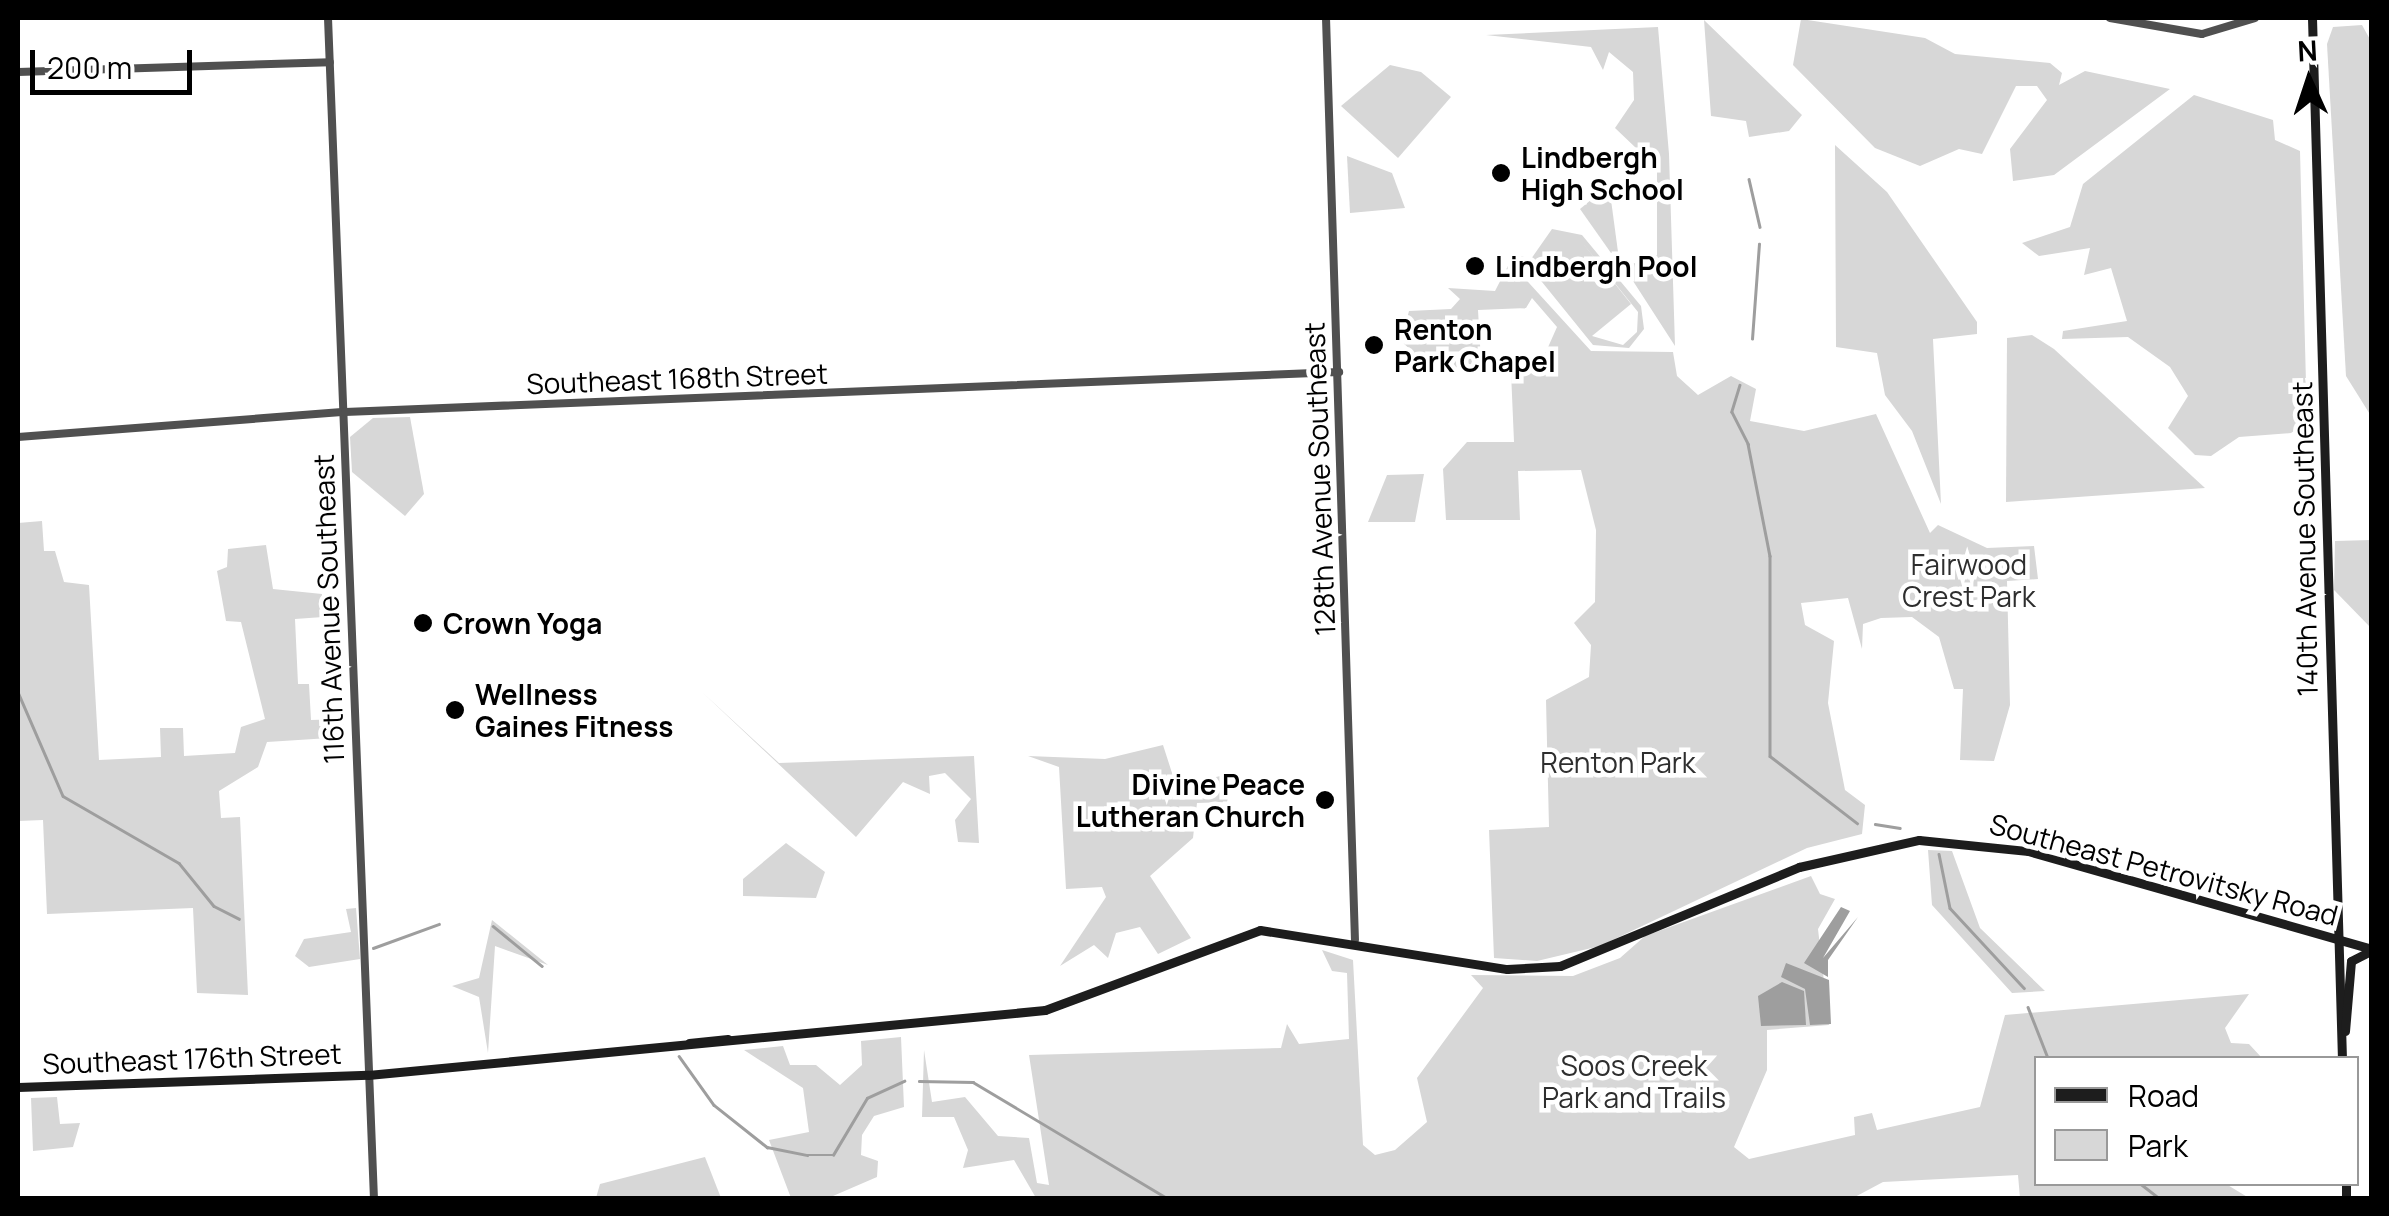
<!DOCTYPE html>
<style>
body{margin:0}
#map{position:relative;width:2389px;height:1216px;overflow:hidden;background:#fff;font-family:Manrope,sans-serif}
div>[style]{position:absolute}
.green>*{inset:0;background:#d7d7d7}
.water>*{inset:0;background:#9e9e9e}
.stream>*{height:2.5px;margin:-1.25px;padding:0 1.25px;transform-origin:1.25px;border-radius:1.25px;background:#9e9e9e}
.tertiary>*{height:8px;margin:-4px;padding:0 4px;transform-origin:4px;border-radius:4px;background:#505050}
.secondary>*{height:9px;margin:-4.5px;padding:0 4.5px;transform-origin:4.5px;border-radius:4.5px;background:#1d1d1d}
.dots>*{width:28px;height:28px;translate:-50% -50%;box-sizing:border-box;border:5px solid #fff;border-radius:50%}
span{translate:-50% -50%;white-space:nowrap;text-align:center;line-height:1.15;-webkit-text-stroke:9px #fff;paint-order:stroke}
.poi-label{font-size:28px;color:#000;font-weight:700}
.left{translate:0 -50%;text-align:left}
.right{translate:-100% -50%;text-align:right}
.street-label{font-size:28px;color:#000}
.park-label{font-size:28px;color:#2e2e2e}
.frame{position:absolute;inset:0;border:20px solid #000;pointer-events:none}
.legend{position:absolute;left:2034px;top:1056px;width:325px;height:130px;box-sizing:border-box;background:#fff;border:2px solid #999;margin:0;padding:12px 18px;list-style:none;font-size:30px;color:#000}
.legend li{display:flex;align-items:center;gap:20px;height:50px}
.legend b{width:50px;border:2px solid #999}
.north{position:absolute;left:2259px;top:30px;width:100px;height:100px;-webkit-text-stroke:8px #fff;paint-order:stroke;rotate:357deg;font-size:28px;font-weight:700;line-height:40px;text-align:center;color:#000}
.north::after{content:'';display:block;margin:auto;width:35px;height:45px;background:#000;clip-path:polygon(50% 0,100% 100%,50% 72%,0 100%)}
.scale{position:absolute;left:30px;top:50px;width:162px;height:45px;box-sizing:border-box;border:5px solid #000;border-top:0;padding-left:12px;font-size:30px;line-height:35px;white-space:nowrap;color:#000;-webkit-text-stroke:8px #fff;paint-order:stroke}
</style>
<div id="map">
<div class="green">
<div style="clip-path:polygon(1801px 19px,1925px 38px,1955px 54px,2050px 63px,2062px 73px,2059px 85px,2085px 71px,2170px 89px,2054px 175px,2013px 181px,2010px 149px,2047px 100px,2037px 86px,2016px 86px,1982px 154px,1959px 149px,1920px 166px,1875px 148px,1793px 65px)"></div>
<div style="clip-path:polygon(1704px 20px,1802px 115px,1789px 131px,1749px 137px,1746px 121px,1711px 116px)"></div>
<div style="clip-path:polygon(2362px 25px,2372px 43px,2371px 416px,2346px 376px,2327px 44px,2333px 27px)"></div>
<div style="clip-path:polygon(1658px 27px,1669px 154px,1675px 346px,1624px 267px,1657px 255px,1657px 168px,1615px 128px,1634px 100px,1633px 72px,1609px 52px,1603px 70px,1591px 47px,1486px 35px)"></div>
<div style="clip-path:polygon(1390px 65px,1421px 72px,1451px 97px,1398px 158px,1341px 106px)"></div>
<div style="clip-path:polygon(2194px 95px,2273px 120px,2275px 140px,2300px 151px,2307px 422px,2291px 433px,2239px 437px,2211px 456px,2195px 455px,2168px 428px,2188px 396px,2170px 367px,2128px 337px,2062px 339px,2063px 331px,2127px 321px,2111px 268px,2084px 275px,2090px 248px,2039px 256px,2022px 243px,2070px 227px,2083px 184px)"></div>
<div style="clip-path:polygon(1835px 145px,1887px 192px,1977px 322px,1977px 334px,1933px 339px,1941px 504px,1912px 431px,1885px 395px,1877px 353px,1836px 347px)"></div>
<div style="clip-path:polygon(1347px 156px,1392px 173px,1405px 208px,1350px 213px)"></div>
<div style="clip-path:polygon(1609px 185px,1618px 252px,1611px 253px,1580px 209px)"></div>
<div style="clip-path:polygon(evenodd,1552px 229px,1582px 235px,1641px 306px,1644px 329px,1629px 348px,1593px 345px,1521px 256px,1531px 259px,1552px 229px,1581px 241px,1638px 312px,1637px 332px,1623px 345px,1592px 336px,1631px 304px,1581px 241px)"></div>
<div style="clip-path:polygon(1510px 262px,1591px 351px,1673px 352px,1677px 376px,1698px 395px,1731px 376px,1756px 389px,1750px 421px,1804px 431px,1876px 414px,1930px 533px,1938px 525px,1987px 548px,2034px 546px,2038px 579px,2007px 581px,2010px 705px,1994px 761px,1960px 760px,1963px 689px,1954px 689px,1939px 637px,1912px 617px,1881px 618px,1863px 624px,1862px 649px,1848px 598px,1801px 603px,1805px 625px,1834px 641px,1828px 703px,1845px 790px,1865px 805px,1862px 834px,1807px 848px,1600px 946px,1537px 961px,1494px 958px,1489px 830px,1549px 827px,1546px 700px,1589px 677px,1591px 645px,1574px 623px,1595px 602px,1596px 530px,1581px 470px,1518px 471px,1520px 520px,1446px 520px,1443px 469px,1467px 442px,1514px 442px,1511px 372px,1501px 359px,1545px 354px,1557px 327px,1532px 298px,1526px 308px,1478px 310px,1481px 361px,1468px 367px,1430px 368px,1401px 341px,1409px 311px,1451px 309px,1460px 299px,1448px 288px,1495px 291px)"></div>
<div style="clip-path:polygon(2032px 335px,2054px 349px,2205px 488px,2006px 502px,2007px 338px)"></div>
<div style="clip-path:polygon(410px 417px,424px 494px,405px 516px,352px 472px,350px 437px,373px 418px)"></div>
<div style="clip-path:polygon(1424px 474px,1415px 522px,1368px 522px,1387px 475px)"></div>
<div style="clip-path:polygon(42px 521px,44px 551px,55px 551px,64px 582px,89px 585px,99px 760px,161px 757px,160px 728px,183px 728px,184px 756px,235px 753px,241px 727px,265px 719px,241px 622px,226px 621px,217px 571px,227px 567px,228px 549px,266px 545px,273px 589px,322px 594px,323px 617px,295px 619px,298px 684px,309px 684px,311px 720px,343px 719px,345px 737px,267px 742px,258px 767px,219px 791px,221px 818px,240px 817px,248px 995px,197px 993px,193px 908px,47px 914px,43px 820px,18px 821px,18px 523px)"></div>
<div style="clip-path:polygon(2371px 540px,2372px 540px,2371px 628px,2334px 590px,2335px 541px)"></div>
<div style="clip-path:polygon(702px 692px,779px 763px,974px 756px,979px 843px,958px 842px,955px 820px,971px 799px,945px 773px,929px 776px,930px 794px,903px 782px,856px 837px)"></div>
<div style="clip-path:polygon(1163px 745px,1173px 776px,1189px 783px,1234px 773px,1227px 802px,1197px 803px,1193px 838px,1150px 876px,1191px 938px,1158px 954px,1140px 927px,1116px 933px,1108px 958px,1094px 945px,1060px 966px,1106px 897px,1102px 887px,1066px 889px,1059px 767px,1028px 756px,1105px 759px)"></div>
<div style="clip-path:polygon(786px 843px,825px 872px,816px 898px,743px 896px,743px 879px)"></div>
<div style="clip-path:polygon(1928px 850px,1952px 851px,1980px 928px,2045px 991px,2012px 993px,1932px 905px)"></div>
<div style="clip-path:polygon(1811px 876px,1820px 894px,1835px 899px,1818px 929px,1829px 1025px,1767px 1030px,1767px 1070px,1734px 1147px,1749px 1159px,1855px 1135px,1854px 1117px,1872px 1113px,1877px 1130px,1980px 1107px,2005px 1015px,2249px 994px,2225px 1028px,2231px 1043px,2249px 1044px,2262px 1058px,2036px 1058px,2036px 1184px,2226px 1184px,2249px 1198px,2020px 1198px,2018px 1175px,1883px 1182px,1853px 1198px,1036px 1198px,1014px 1160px,963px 1168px,968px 1150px,954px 1117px,922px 1117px,924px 1050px,932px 1102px,965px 1097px,998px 1136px,1029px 1138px,1037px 1183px,1049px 1185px,1029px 1055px,1281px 1048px,1287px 1024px,1299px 1044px,1349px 1039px,1347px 973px,1332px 971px,1322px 950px,1353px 960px,1363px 1145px,1375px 1155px,1395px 1150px,1427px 1122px,1417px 1078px,1483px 988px,1471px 975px,1573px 976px,1620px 958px,1645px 936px)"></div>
<div style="clip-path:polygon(356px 908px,360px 959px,309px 967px,295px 956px,304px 939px,351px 932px,346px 909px)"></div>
<div style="clip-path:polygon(492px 920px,548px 965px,495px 946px,488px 1053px,479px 997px,452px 986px,479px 978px)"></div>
<div style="clip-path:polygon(901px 1037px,904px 1107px,874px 1116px,862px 1135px,861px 1155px,878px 1161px,877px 1177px,833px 1196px,791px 1198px,769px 1140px,809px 1132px,803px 1088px,744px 1050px,783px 1046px,790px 1065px,816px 1065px,840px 1085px,862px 1065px,861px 1041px)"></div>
<div style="clip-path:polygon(57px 1097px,60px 1124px,80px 1123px,73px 1147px,33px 1151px,31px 1098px)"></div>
<div style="clip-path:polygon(705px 1157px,721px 1198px,596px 1198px,600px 1184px)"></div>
</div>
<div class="water">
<div style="clip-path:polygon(1841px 907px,1850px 911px,1823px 958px,1858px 917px,1828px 960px,1828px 977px,1804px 963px)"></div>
<div style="clip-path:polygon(1786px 963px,1829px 980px,1831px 1024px,1810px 1025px,1805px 989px,1781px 977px)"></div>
<div style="clip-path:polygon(1782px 982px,1804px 991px,1806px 1025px,1761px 1026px,1758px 996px)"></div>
</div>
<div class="stream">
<div style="left:1749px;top:179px;width:49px;rotate:77.1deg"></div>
<div style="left:1752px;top:339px;width:95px;rotate:-85.8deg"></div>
<div style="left:1740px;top:385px;width:28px;rotate:107deg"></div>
<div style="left:1732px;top:412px;width:36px;rotate:63deg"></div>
<div style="left:1748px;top:444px;width:114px;rotate:78.9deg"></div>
<div style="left:1770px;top:556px;width:200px;rotate:90deg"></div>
<div style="left:1770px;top:756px;width:110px;rotate:37.6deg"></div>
<div style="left:18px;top:533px;width:37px;rotate:90deg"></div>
<div style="left:18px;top:692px;width:113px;rotate:66.6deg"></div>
<div style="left:63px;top:796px;width:134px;rotate:30deg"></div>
<div style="left:179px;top:863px;width:55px;rotate:50.9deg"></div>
<div style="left:214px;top:906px;width:28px;rotate:27deg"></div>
<div style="left:1875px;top:824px;width:25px;rotate:9deg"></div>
<div style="left:1939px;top:854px;width:55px;rotate:78.5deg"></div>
<div style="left:1950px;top:908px;width:109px;rotate:47.2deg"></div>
<div style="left:493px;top:926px;width:63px;rotate:39.2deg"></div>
<div style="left:373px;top:948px;width:70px;rotate:-20deg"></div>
<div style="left:2028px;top:1007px;width:55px;rotate:68.6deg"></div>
<div style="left:679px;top:1056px;width:60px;rotate:54.5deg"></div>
<div style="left:714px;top:1105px;width:68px;rotate:38.4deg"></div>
<div style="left:767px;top:1147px;width:41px;rotate:11.3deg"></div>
<div style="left:807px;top:1155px;width:26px"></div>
<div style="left:833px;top:1155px;width:66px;rotate:-59.2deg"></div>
<div style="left:867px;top:1098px;width:41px;rotate:-24.7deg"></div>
<div style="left:919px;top:1081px;width:54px;rotate:1.1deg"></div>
<div style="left:973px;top:1082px;width:226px;rotate:30.9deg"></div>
<div style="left:2141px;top:1184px;width:23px;rotate:38deg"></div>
</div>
<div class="tertiary">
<div style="left:328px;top:18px;width:1181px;rotate:87.77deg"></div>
<div style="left:1326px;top:18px;width:922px;rotate:88.2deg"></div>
<div style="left:2110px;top:18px;width:93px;rotate:9.9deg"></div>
<div style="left:2202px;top:34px;width:55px;rotate:-16.8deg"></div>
<div style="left:18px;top:72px;width:312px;rotate:-1.8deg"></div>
<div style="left:18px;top:437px;width:328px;rotate:-4.4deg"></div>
<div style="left:345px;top:412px;width:995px;rotate:-2.3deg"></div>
</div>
<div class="secondary">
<div style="left:2312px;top:18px;width:1040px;rotate:88.35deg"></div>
<div style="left:2345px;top:1031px;width:70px;rotate:-85.1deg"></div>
<div style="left:2351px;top:961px;width:22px;rotate:-27deg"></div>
<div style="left:689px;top:1043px;width:39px;rotate:-6deg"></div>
<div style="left:18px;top:1087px;width:350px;rotate:-2deg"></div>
<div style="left:368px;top:1075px;width:680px;rotate:-5.48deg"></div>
<div style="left:1045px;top:1010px;width:229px;rotate:-20.4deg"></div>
<div style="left:1260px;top:930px;width:250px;rotate:9deg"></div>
<div style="left:1507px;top:969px;width:53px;rotate:-3.2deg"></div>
<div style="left:1560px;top:966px;width:259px;rotate:-22.5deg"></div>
<div style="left:1799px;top:867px;width:123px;rotate:-12.7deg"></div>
<div style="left:1919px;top:840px;width:110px;rotate:5.8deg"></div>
<div style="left:2028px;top:851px;width:358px;rotate:15.9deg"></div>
<div style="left:2346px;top:1184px;width:14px;rotate:90deg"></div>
</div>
<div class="dots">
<div style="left:1501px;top:173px;background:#000"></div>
<div style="left:1475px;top:266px;background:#000"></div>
<div style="left:1374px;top:345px;background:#000"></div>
<div style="left:423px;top:623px;background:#000"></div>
<div style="left:455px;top:710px;background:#000"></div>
<div style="left:1325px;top:800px;background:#000"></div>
</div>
<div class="poi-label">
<span class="left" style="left:1521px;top:173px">Lindbergh<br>High School</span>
<span class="left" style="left:1495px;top:266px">Lindbergh Pool</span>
<span class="left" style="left:1394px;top:345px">Renton<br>Park Chapel</span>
<span class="left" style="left:443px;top:623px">Crown Yoga</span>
<span class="left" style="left:475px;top:710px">Wellness<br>Gaines Fitness</span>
<span class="right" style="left:1305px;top:800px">Divine Peace<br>Lutheran Church</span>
</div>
<div class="street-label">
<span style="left:677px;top:378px;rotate:-2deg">Southeast 168th Street</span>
<span style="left:1319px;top:479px;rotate:-92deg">128th Avenue Southeast</span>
<span style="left:2304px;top:539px;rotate:-91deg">140th Avenue Southeast</span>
<span style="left:328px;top:609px;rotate:-92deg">116th Avenue Southeast</span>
<span style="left:2164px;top:869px;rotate:15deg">Southeast Petrovitsky Road</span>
<span style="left:192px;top:1058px;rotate:-2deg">Southeast 176th Street</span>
</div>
<div class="park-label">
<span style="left:1969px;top:580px">Fairwood<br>Crest Park</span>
<span style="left:1618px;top:762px">Renton Park</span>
<span style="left:1634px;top:1081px">Soos Creek<br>Park and Trails</span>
</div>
<div class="frame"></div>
<ul class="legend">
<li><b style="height:12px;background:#1d1d1d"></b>Road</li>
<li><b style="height:28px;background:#d7d7d7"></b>Park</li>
</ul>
<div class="north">N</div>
<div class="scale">200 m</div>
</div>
